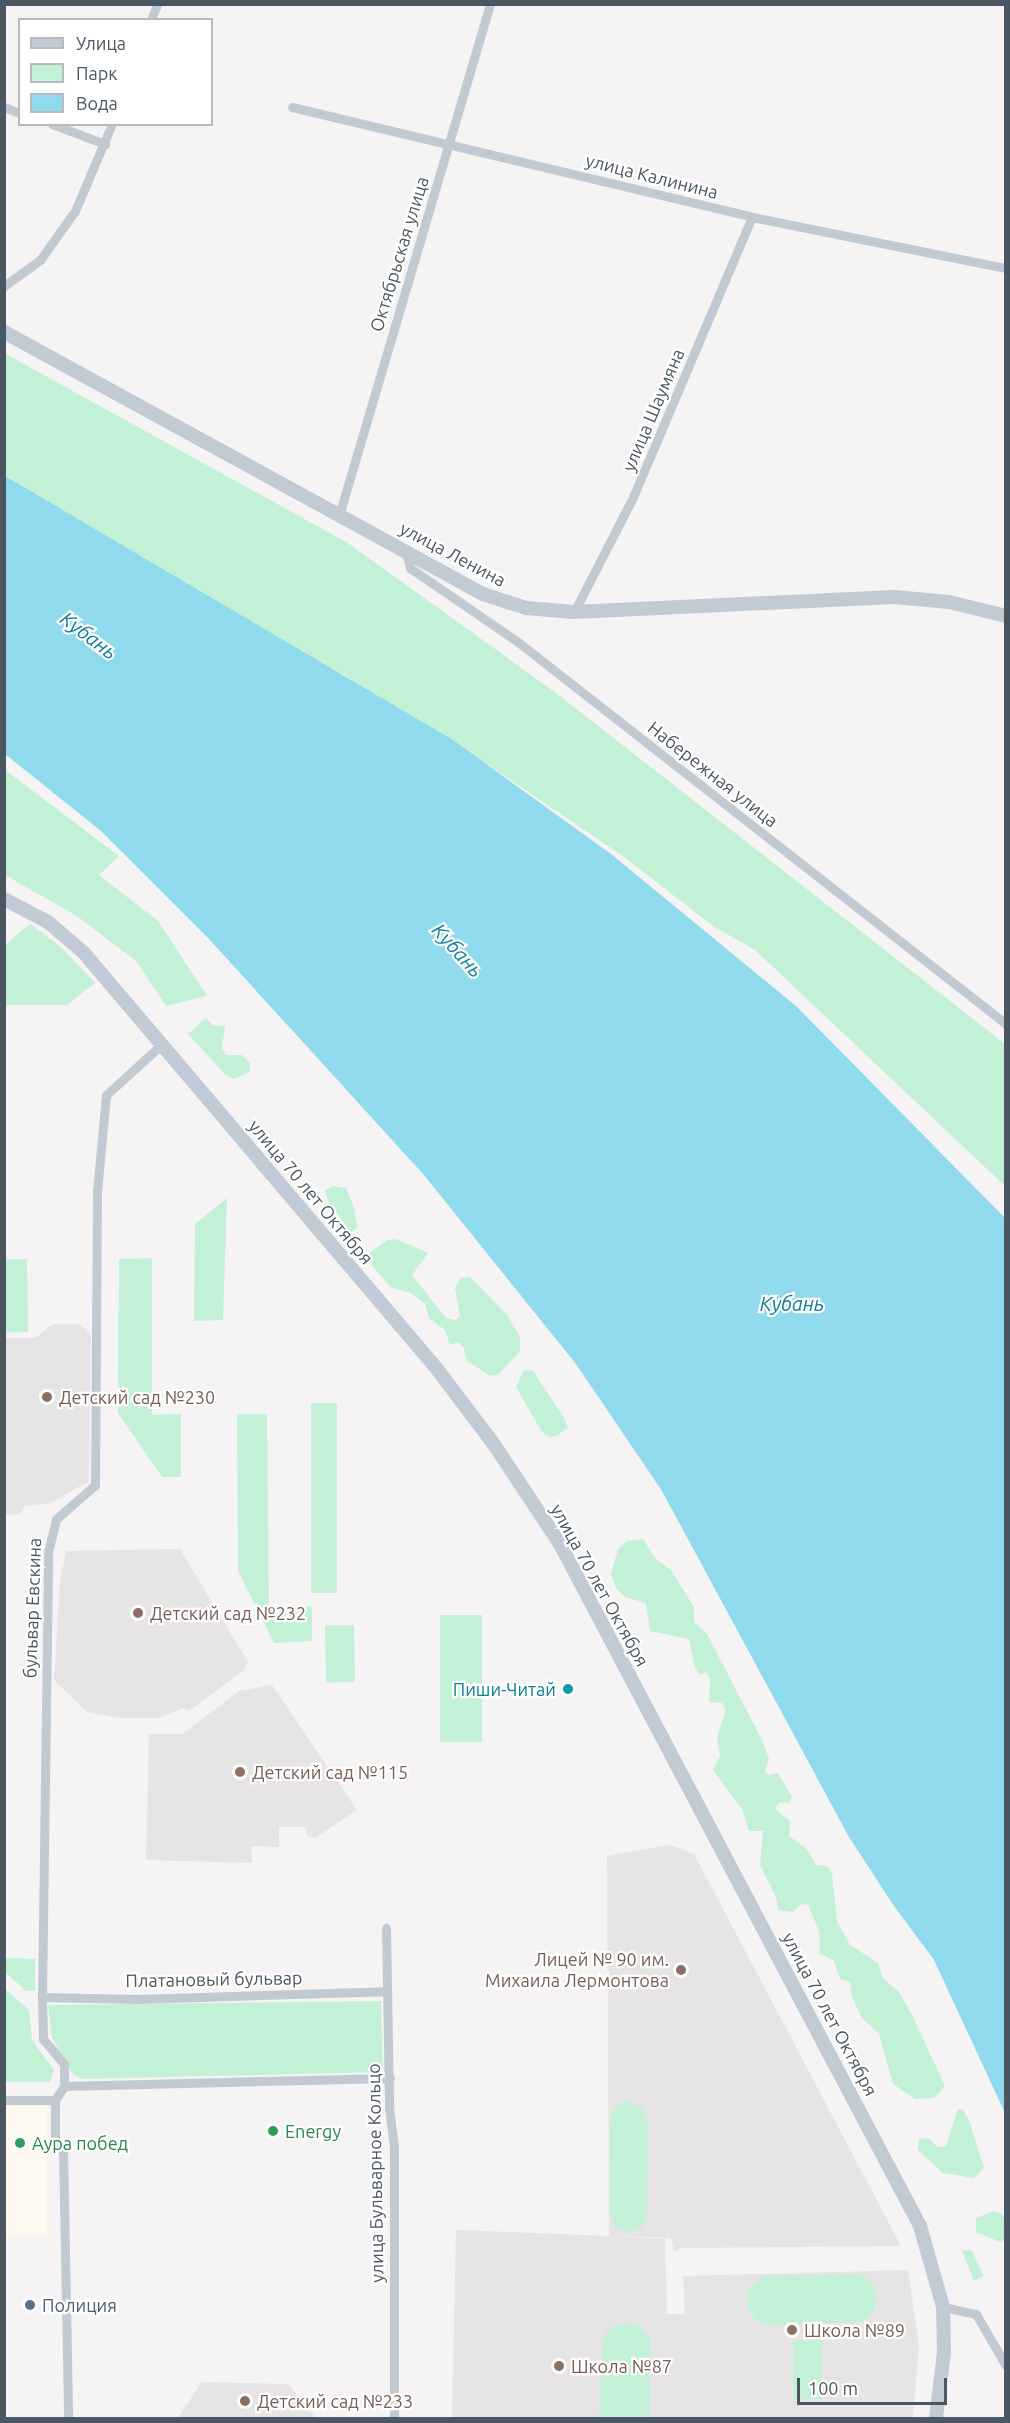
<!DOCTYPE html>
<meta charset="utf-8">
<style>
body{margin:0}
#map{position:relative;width:1010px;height:2423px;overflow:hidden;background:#f5f3f3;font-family:Ubuntu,sans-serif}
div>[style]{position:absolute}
.commercial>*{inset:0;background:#fdf9ef;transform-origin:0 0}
.education>*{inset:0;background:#e6e4e5}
.green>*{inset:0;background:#c3f1d5;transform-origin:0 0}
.water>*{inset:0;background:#90daee}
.street>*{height:9px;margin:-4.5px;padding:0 4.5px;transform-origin:4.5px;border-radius:4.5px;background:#c1cad2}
.secondary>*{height:14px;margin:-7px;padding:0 7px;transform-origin:7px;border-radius:7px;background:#c1cbd6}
.dots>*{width:16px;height:16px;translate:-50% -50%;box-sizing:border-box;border:3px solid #fff;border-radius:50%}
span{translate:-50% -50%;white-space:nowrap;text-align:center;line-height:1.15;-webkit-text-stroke:4.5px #fff;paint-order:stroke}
.street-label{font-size:18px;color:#4a5661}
.education-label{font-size:18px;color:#785e54}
.left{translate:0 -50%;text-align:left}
.right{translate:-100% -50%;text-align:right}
.culture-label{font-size:18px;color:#0d838f}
.leisure-label{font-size:18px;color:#27864d}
.service-label{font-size:18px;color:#4e5e75}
.water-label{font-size:20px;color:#0c7c9b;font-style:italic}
.frame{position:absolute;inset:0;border:6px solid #4a5661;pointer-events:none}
.legend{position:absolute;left:18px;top:18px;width:195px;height:108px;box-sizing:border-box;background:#fff;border:2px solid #b7bbc0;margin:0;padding:8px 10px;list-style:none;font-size:18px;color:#4a5661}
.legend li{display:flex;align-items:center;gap:12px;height:30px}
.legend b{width:30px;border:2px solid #b7bbc0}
.scale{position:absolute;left:797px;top:2378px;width:150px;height:27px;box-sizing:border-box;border:3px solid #4a5661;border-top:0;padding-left:8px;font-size:18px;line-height:21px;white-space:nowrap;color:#4a5661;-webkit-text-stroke:4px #fff;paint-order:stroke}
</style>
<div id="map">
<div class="commercial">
<div style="left:47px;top:2106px;width:131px;height:42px;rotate:90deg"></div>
</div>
<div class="education">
<div style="clip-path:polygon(53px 1324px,80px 1324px,91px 1335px,89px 1481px,51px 1503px,25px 1506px,19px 1515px,5px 1514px,5px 1338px,35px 1338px)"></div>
<div style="clip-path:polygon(180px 1549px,248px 1662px,243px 1671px,189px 1711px,182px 1708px,160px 1718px,120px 1718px,87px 1712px,54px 1680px,60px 1582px,66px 1551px)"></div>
<div style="clip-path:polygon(272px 1685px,357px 1810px,315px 1838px,307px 1836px,306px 1827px,279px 1827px,279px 1847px,251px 1846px,252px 1863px,146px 1860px,149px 1734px,182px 1734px,239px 1691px)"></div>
<div style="clip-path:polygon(671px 1845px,694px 1854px,901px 2246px,681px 2248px,674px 2252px,671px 2238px,611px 2236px,665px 2239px,667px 2314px,685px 2314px,683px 2276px,908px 2270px,919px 2346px,913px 2418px,452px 2418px,456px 2230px,609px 2236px,607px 1856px)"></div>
<div style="clip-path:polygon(202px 2382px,288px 2384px,316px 2418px,178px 2418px)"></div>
</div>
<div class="green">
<div style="clip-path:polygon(4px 353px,348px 543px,556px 693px,1005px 1044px,1005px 1186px,755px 950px,713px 926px,624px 857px,484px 762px,344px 675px,252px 628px,5px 476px)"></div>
<div style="clip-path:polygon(4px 769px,119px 856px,99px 875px,158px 921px,207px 996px,166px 1006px,136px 961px,77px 916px,5px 875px)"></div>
<div style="clip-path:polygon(30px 924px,61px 947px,95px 983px,67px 1005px,5px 1005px,5px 945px)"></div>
<div style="clip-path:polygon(206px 1018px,213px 1025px,225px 1026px,222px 1048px,226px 1055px,242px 1055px,250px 1063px,249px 1072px,234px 1079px,225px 1074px,188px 1034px)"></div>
<div style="clip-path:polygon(333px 1186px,346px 1188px,354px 1208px,357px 1227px,351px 1233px,328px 1201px,325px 1190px)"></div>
<div style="clip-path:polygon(227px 1198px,223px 1320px,194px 1321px,195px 1224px)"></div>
<div style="clip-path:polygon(396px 1239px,428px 1253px,412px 1275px,446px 1318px,456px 1320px,460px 1316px,455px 1288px,461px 1278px,470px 1277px,508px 1316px,520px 1337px,520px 1351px,499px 1374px,490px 1376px,466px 1360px,464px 1348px,458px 1342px,450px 1345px,445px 1330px,429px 1318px,425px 1304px,411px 1293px,392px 1288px,372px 1266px,368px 1254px,387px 1240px)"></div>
<div style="clip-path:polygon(152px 1258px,152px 1415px,181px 1414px,181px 1477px,162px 1477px,118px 1413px,119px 1259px)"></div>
<div style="left:27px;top:1259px;width:73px;height:22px;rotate:89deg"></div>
<div style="clip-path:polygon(524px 1370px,533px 1371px,563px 1416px,568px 1428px,556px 1436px,550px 1437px,542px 1432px,516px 1387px)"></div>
<div style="left:311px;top:1403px;width:26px;height:190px"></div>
<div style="clip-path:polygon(237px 1414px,267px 1414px,269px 1607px,312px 1606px,312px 1641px,274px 1643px,238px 1571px)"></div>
<div style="clip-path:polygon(643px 1539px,656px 1559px,671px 1570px,694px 1607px,694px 1622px,707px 1634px,762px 1740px,769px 1759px,765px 1771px,769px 1775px,778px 1773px,792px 1797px,789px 1803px,780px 1802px,775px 1809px,790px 1821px,789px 1836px,807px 1849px,816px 1865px,827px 1866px,832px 1873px,837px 1921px,850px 1945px,878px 1963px,883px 1978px,899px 1992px,913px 2017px,945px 2086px,934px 2098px,915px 2099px,893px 2084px,879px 2034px,862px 2018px,852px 1997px,850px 1982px,840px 1979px,834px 1961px,820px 1954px,819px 1931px,808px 1905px,801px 1904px,793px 1912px,778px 1910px,776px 1897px,760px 1865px,763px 1831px,749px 1831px,742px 1809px,713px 1770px,720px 1756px,717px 1737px,726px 1710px,722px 1703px,709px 1702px,710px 1678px,706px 1672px,699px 1675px,694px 1665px,689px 1639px,650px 1631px,646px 1603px,625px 1597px,616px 1588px,611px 1574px,618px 1549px,627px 1541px)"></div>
<div style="left:440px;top:1615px;width:42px;height:127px"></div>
<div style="left:354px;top:1625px;width:57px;height:29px;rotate:89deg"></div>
<div style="clip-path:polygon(5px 1958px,35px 1959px,35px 1991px,26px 1991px,5px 1972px)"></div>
<div style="clip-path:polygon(4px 1988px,29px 2010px,32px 2040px,54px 2070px,50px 2082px,5px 2082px)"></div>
<div style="clip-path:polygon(381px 2001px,383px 2072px,82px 2079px,72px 2073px,52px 2038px,48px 2005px)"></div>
<div style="clip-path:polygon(625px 2102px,641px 2106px,648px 2120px,647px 2218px,641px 2228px,628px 2233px,617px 2228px,610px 2215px,610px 2117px,616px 2106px)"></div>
<div style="clip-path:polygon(958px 2109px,963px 2110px,969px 2120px,984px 2168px,974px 2178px,943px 2173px,918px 2150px,919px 2138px,930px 2139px,937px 2147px,946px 2146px)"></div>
<div style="clip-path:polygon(994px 2211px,1002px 2214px,1005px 2220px,1005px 2239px,1000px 2242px,976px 2232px,976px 2218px)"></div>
<div style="clip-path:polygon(971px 2250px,984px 2276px,974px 2281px,962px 2251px)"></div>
<div style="clip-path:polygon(858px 2274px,872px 2282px,877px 2297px,874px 2312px,862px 2322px,766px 2325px,755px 2319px,748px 2309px,748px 2291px,762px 2276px)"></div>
<div style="clip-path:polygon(626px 2323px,640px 2326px,650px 2339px,649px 2418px,599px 2418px,603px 2338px,610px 2328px)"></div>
<div style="left:793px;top:2340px;width:29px;height:59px"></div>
</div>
<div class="water">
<div style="clip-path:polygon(5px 476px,453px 740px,611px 854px,796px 1006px,1005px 1218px,1005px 2113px,934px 1960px,894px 1906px,849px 1837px,662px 1491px,576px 1364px,424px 1175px,209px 939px,101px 831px,5px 754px)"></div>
</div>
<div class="street">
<div style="left:151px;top:20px;width:17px;rotate:-69deg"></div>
<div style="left:4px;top:107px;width:17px;rotate:21deg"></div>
<div style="left:292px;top:107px;width:473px;rotate:13.4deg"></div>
<div style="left:752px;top:217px;width:259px;rotate:11.4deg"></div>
<div style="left:52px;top:124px;width:57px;rotate:20.7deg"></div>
<div style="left:4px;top:286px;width:44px;rotate:-35.8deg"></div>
<div style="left:40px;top:260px;width:60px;rotate:-54.5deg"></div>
<div style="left:75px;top:211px;width:95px;rotate:-67deg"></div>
<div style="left:340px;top:512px;width:530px;rotate:-73.55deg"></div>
<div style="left:405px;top:550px;width:19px;rotate:74deg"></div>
<div style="left:410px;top:568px;width:131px;rotate:34.4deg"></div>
<div style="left:518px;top:642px;width:620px;rotate:38.05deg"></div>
<div style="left:574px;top:612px;width:129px;rotate:-62.8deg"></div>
<div style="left:633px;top:497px;width:304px;rotate:-67deg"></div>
<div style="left:386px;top:1928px;width:179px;rotate:89deg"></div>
<div style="left:389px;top:2107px;width:38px;rotate:83deg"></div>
<div style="left:394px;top:2145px;width:273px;rotate:90deg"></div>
<div style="left:42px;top:1997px;width:96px;rotate:1.2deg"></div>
<div style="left:138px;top:1999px;width:249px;rotate:-1.8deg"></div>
<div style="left:64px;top:2086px;width:326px;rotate:-1.4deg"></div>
<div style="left:4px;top:2100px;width:51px"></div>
<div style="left:55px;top:2100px;width:17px;rotate:-57deg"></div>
<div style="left:64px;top:2086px;width:22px;rotate:-90deg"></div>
<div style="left:64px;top:2064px;width:33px;rotate:-130deg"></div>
<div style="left:43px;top:2039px;width:42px;rotate:-91.4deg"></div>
<div style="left:42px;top:1997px;width:445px;rotate:-89.2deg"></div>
<div style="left:48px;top:1552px;width:34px;rotate:-76deg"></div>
<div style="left:56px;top:1519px;width:52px;rotate:-41.1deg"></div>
<div style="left:95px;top:1485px;width:294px;rotate:-89.6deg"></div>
<div style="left:97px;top:1191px;width:96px;rotate:-84.6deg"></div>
<div style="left:106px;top:1095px;width:76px;rotate:-42.3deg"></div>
<div style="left:55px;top:2100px;width:42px;rotate:90deg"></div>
<div style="left:55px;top:2142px;width:10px;rotate:37deg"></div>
<div style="left:63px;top:2148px;width:270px;rotate:88.9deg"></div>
<div style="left:943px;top:2307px;width:34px;rotate:12deg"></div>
<div style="left:976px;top:2314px;width:60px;rotate:60deg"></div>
</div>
<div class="secondary">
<div style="left:4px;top:332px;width:546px;rotate:28.68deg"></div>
<div style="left:483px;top:594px;width:45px;rotate:18deg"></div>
<div style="left:526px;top:608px;width:48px;rotate:4.8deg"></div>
<div style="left:574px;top:612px;width:320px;rotate:-2.7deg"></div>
<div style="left:894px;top:597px;width:55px;rotate:5.2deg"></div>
<div style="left:949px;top:602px;width:59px;rotate:13.8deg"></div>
<div style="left:4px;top:899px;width:50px;rotate:27.6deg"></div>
<div style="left:48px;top:922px;width:48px;rotate:40.7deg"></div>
<div style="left:84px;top:953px;width:546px;rotate:49.68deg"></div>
<div style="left:437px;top:1369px;width:93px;rotate:52.9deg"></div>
<div style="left:493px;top:1443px;width:121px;rotate:56.4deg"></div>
<div style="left:560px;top:1544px;width:771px;rotate:62.17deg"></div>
<div style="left:920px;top:2226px;width:84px;rotate:74.1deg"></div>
<div style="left:943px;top:2307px;width:45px;rotate:88.7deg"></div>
<div style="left:944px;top:2352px;width:66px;rotate:96.9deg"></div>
</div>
<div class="dots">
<div style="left:47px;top:1397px;background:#8d6e63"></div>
<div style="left:138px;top:1613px;background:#8d6e63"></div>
<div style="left:568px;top:1689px;background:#0f9aa8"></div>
<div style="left:240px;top:1772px;background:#8d6e63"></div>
<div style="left:681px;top:1970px;background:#8d6e63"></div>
<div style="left:273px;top:2131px;background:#2e9e5b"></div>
<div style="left:20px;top:2143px;background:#2e9e5b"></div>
<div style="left:30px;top:2305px;background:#5c6f8a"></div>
<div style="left:792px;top:2330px;background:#8d6e63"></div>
<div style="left:559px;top:2366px;background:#8d6e63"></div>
<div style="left:245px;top:2401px;background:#8d6e63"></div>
</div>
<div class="street-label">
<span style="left:652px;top:176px;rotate:14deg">улица Калинина</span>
<span style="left:399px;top:254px;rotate:-73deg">Октябрьская улица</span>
<span style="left:653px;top:410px;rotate:-67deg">улица Шаумяна</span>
<span style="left:453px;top:554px;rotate:28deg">улица Ленина</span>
<span style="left:713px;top:774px;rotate:38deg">Набережная улица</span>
<span style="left:311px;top:1192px;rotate:50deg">улица 70 лет Октября</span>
<span style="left:600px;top:1585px;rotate:61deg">улица 70 лет Октября</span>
<span style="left:32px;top:1608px;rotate:-88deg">бульвар Евскина</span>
<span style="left:214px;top:1979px;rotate:-1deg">Платановый бульвар</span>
<span style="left:830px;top:2014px;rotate:62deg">улица 70 лет Октября</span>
<span style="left:375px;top:2173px;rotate:-91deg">улица Бульварное Кольцо</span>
</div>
<div class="education-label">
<span class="left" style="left:59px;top:1397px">Детский сад №230</span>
<span class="left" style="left:150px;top:1613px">Детский сад №232</span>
<span class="left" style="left:252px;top:1772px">Детский сад №115</span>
<span class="right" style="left:669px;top:1970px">Лицей № 90 им.<br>Михаила Лермонтова</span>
<span class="left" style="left:804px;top:2330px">Школа №89</span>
<span class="left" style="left:571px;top:2366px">Школа №87</span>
<span class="left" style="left:257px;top:2401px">Детский сад №233</span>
</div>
<div class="culture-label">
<span class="right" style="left:556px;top:1689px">Пиши-Читай</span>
</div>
<div class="leisure-label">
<span class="left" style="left:285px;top:2131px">Energy</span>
<span class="left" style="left:32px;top:2143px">Аура побед</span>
</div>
<div class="service-label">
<span class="left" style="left:42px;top:2305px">Полиция</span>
</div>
<div class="water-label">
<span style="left:89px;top:635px;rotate:37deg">Кубань</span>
<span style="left:458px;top:950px;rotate:48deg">Кубань</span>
<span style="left:792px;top:1303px">Кубань</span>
</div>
<div class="frame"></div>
<ul class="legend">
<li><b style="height:8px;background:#c1cbd6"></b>Улица</li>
<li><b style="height:16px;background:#c3f1d5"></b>Парк</li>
<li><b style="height:16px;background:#90daee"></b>Вода</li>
</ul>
<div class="scale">100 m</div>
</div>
